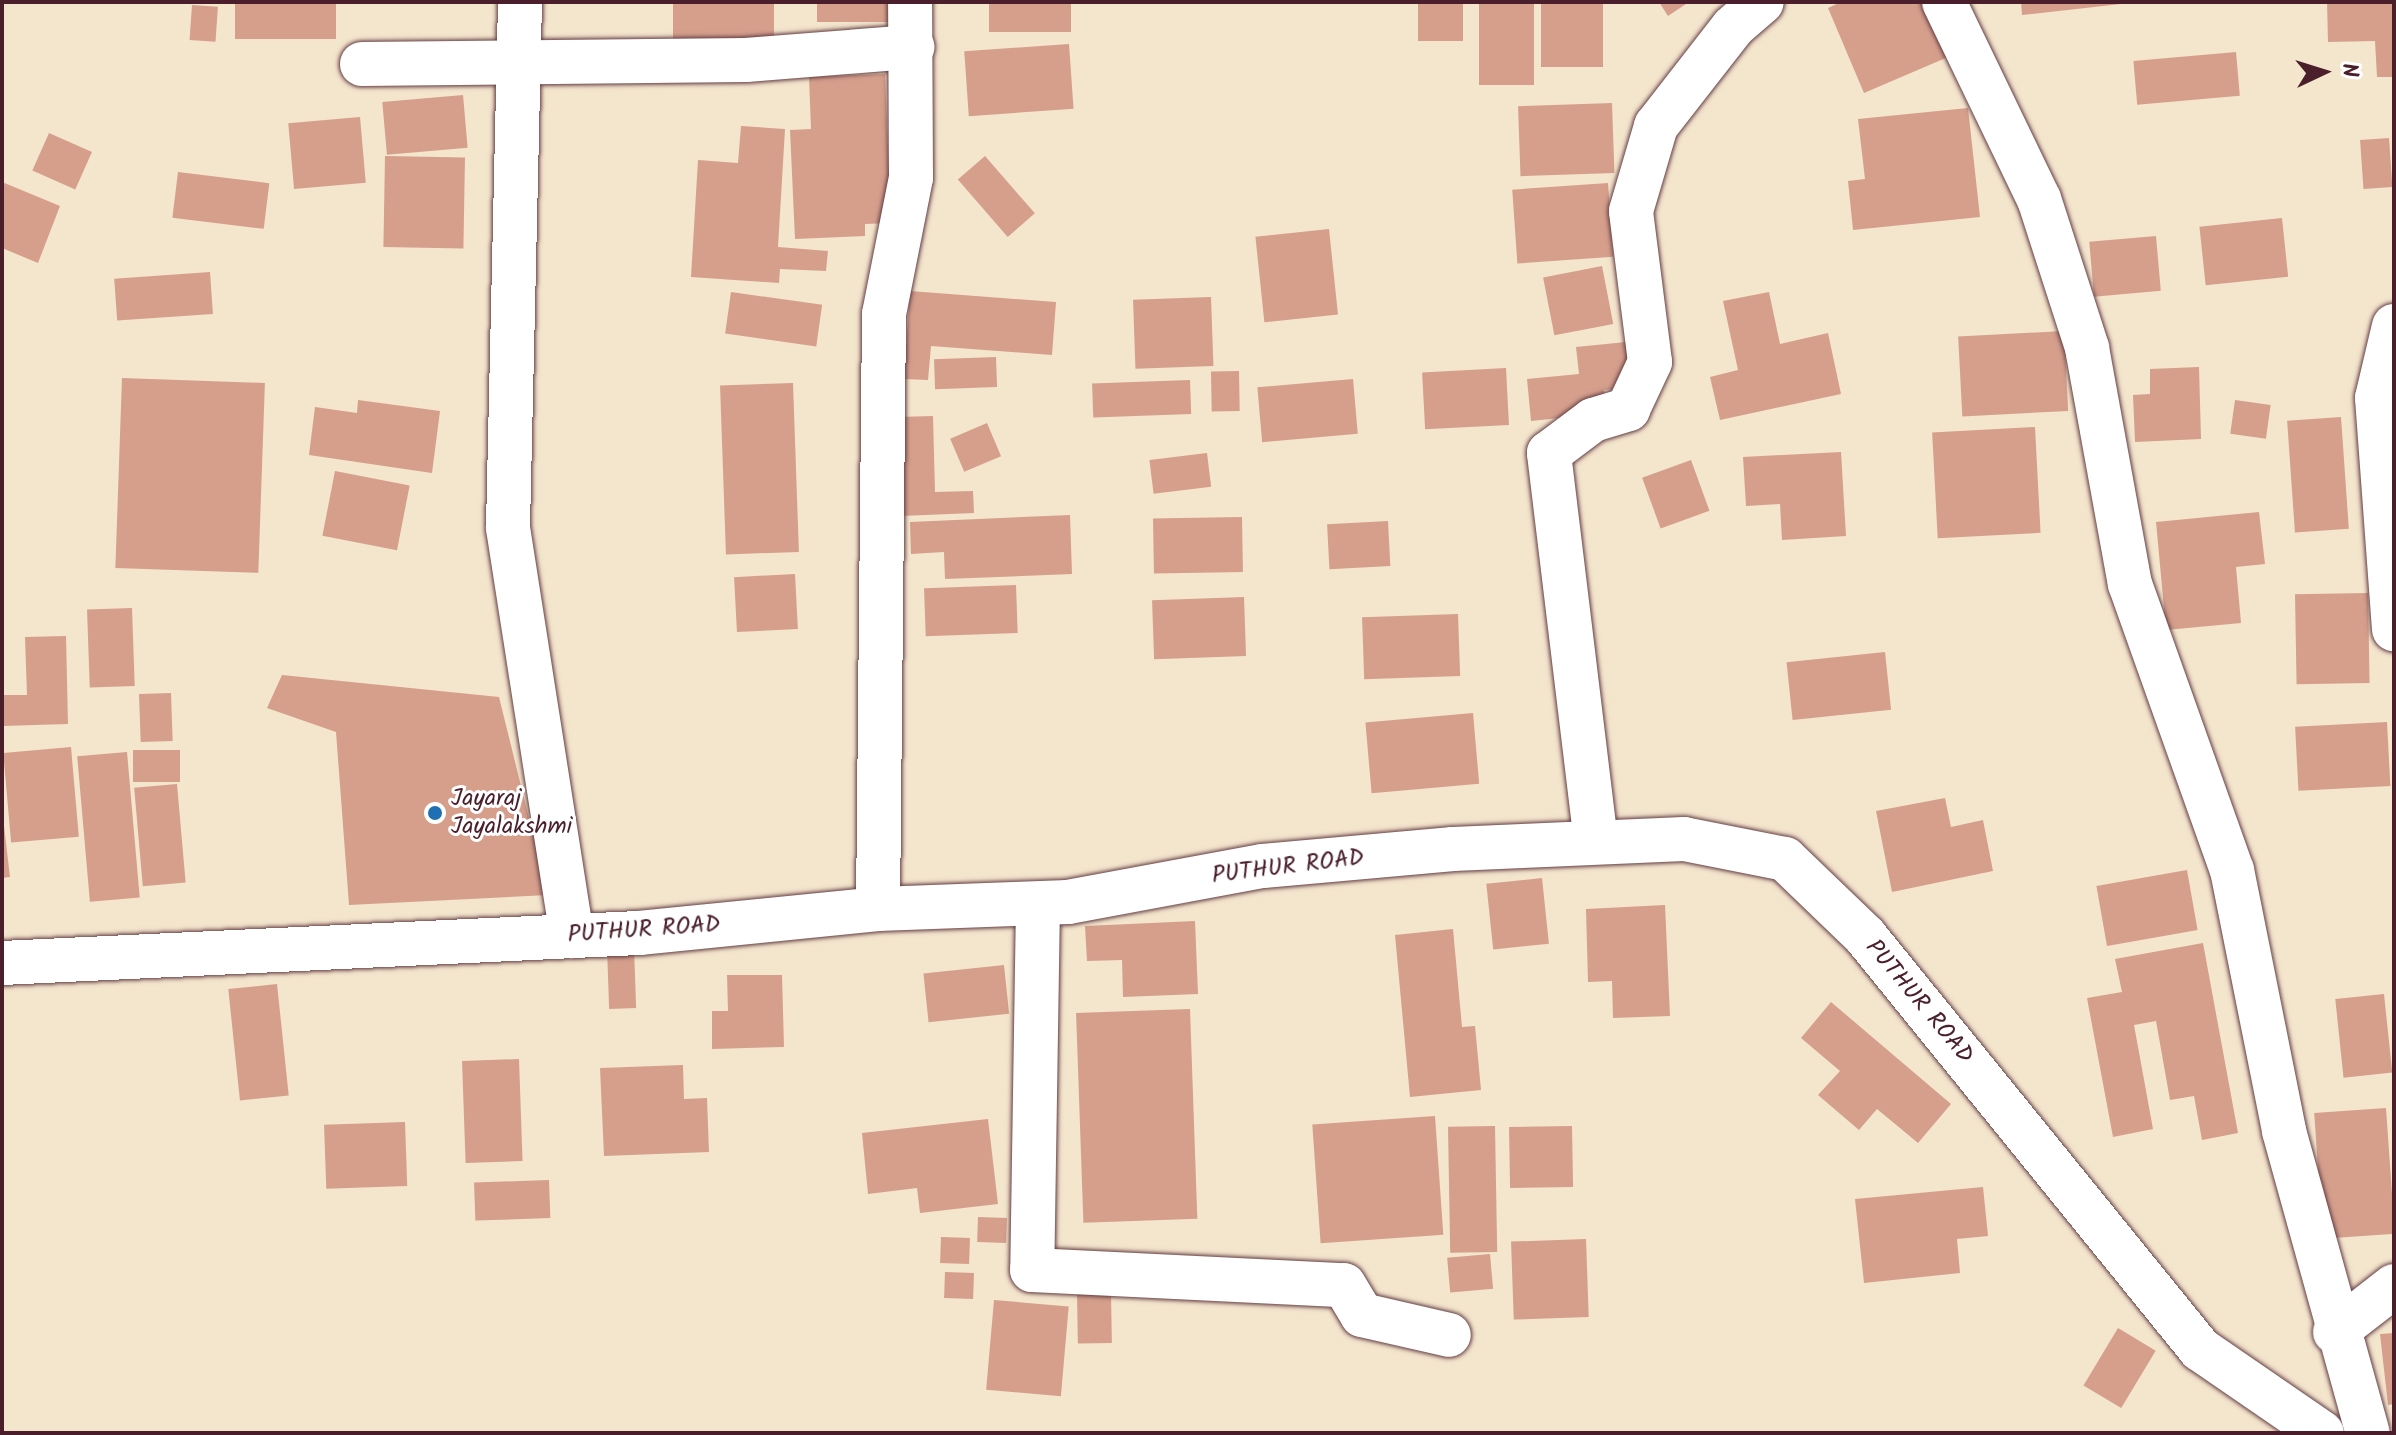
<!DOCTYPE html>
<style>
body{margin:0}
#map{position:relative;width:2396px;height:1435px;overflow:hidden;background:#f4e5cd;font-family:Kalam,sans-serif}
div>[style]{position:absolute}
.building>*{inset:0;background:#d59f8c;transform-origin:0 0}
.roads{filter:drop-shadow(0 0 2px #643d43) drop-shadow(0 0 2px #643d43)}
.minor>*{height:44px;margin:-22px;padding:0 22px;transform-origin:22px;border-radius:22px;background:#fff}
.dots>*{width:22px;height:22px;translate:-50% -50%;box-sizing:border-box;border:4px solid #fff;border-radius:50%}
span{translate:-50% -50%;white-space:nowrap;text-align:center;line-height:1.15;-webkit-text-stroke:6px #fff;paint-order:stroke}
.poi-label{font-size:24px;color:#4a1f2b}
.left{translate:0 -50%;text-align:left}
.street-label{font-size:24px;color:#4a1f2b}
.frame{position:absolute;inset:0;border:4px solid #4a1f2b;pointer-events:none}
.north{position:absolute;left:2284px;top:32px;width:80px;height:80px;-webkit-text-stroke:6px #fff;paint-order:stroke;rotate:86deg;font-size:22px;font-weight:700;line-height:32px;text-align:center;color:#4a1f2b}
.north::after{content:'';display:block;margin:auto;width:28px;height:36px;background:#4a1f2b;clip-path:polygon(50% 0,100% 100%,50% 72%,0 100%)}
</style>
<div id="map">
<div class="building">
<div style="left:235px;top:2px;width:101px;height:37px"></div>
<div style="left:673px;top:2px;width:101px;height:47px"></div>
<div style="left:817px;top:2px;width:72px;height:20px"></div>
<div style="left:989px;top:2px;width:82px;height:30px"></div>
<div style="left:1418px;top:2px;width:45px;height:39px"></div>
<div style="left:1479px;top:2px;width:55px;height:83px"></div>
<div style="left:1541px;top:2px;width:62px;height:65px"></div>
<div style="clip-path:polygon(1659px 2px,1689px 2px,1668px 16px)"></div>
<div style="clip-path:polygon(1841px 2px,1924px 2px,1948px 57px,1864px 93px,1828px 8px)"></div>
<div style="clip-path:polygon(2021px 2px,2121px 2px,2121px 4px,2022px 15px)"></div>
<div style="clip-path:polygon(2327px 2px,2394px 2px,2394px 77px,2377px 77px,2375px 41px,2328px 42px)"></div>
<div style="left:192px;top:5px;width:26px;height:35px;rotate:4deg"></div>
<div style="left:1069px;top:44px;width:65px;height:105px;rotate:86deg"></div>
<div style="left:2236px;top:52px;width:44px;height:103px;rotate:85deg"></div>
<div style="clip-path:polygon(885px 74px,891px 223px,865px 224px,865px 236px,795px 239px,790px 130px,811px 129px,809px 77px)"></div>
<div style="left:463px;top:95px;width:53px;height:81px;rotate:85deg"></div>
<div style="left:1612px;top:103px;width:70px;height:94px;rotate:88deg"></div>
<div style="clip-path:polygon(1968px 108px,1980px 217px,1853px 230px,1848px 181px,1865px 179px,1858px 119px)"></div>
<div style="left:360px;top:117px;width:66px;height:72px;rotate:85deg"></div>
<div style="clip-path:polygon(741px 126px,785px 129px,778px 247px,828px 251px,826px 271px,780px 269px,779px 283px,691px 277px,698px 160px,738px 163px)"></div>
<div style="left:49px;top:133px;width:47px;height:41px;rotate:24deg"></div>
<div style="left:2389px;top:138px;width:49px;height:29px;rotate:86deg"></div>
<div style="left:385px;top:156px;width:80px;height:91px;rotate:1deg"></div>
<div style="left:985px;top:156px;width:76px;height:36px;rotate:49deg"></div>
<div style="left:178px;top:172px;width:92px;height:46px;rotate:7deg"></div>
<div style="clip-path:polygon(2px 182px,60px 206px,38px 263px,2px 248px)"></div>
<div style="left:1608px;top:183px;width:74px;height:96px;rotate:86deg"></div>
<div style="left:2282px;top:218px;width:59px;height:83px;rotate:84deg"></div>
<div style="left:1329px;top:229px;width:86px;height:74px;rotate:84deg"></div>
<div style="left:2156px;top:236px;width:55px;height:67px;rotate:85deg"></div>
<div style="left:1602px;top:266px;width:59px;height:60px;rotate:79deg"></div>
<div style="left:210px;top:272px;width:42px;height:96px;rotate:86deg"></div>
<div style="clip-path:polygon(910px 291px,1056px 302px,1052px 355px,931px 346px,928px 380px,904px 379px)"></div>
<div style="left:731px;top:292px;width:92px;height:42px;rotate:8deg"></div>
<div style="clip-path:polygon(1769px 292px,1780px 344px,1828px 333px,1841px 394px,1720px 420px,1710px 377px,1738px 370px,1723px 301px)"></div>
<div style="left:1211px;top:297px;width:69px;height:78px;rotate:88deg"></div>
<div style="left:2064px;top:331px;width:80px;height:106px;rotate:87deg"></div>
<div style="clip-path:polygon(1626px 342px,1631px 387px,1604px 390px,1607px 413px,1531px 421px,1527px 379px,1579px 374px,1576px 347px)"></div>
<div style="left:996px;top:357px;width:30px;height:62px;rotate:88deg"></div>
<div style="clip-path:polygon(2199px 367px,2201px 439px,2135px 442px,2133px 395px,2150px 394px,2150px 369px)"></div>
<div style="left:1506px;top:368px;width:57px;height:84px;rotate:87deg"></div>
<div style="left:1239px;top:371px;width:40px;height:28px;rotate:89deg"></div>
<div style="left:122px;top:378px;width:143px;height:190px;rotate:2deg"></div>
<div style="left:1353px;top:379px;width:55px;height:96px;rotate:85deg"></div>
<div style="left:1190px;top:380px;width:34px;height:98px;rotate:88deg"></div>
<div style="left:793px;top:383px;width:169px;height:73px;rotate:88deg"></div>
<div style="clip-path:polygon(358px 400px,440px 411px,432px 473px,309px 455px,315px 407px,357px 413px)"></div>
<div style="left:2235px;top:400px;width:36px;height:34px;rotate:8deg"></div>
<div style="clip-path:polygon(933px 416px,935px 492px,973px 491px,974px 513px,901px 516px,897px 417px)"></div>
<div style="left:2341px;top:417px;width:112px;height:54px;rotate:86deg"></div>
<div style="left:987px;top:423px;width:36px;height:40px;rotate:67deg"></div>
<div style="left:2035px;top:427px;width:106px;height:103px;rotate:87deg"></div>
<div style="clip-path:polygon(1841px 452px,1846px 536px,1782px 540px,1780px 504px,1746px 506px,1743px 457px)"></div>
<div style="left:1207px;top:453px;width:34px;height:58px;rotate:83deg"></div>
<div style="left:1691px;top:460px;width:54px;height:52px;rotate:70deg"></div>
<div style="left:335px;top:471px;width:76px;height:66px;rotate:11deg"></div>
<div style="clip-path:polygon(2259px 512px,2265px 564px,2236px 567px,2241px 623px,2166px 630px,2156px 522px)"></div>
<div style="clip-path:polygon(1070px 515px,1072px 574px,945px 579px,944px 552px,911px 554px,910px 522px)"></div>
<div style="left:1242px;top:517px;width:55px;height:89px;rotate:89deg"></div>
<div style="left:1388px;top:521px;width:45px;height:61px;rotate:87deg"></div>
<div style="left:795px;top:574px;width:55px;height:61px;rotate:87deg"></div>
<div style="left:1016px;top:585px;width:48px;height:92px;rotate:88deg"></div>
<div style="left:2368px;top:593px;width:90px;height:73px;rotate:89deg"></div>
<div style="left:1244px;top:597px;width:59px;height:92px;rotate:88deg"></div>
<div style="left:132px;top:608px;width:78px;height:45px;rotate:88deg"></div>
<div style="left:1458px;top:614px;width:62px;height:96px;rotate:88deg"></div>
<div style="clip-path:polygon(66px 636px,68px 724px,2px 726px,2px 695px,27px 695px,25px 637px)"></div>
<div style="left:1885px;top:652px;width:58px;height:99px;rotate:84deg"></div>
<div style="clip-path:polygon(282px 675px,499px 697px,548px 895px,349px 905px,336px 732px,267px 708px)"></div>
<div style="left:171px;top:693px;width:48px;height:32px;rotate:88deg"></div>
<div style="left:1473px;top:713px;width:71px;height:108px;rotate:85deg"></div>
<div style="left:2387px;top:722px;width:64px;height:92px;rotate:87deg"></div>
<div style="left:71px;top:747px;width:90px;height:68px;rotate:85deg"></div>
<div style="left:180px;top:750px;width:32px;height:47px;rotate:90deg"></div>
<div style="left:127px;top:752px;width:146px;height:50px;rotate:85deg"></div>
<div style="left:177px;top:784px;width:99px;height:43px;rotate:85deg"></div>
<div style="clip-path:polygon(1945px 798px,1951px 827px,1983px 820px,1993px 871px,1892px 892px,1876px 811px)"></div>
<div style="clip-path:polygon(2px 809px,10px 877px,2px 878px)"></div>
<div style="left:2187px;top:870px;width:61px;height:92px;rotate:80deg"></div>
<div style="left:1542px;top:878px;width:66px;height:56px;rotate:84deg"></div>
<div style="clip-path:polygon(1665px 905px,1670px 1016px,1613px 1018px,1612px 981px,1588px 982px,1586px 909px)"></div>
<div style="clip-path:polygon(1195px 921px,1198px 994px,1123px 997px,1122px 960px,1087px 961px,1085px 926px)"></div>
<div style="clip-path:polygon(1453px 929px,1462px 1027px,1475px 1026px,1481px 1090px,1410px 1097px,1395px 935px)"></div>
<div style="clip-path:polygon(2203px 943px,2238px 1133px,2202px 1140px,2194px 1096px,2170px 1100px,2156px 1021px,2134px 1025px,2153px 1129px,2113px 1137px,2087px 998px,2122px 992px,2115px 959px)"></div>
<div style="left:634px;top:947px;width:61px;height:27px;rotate:88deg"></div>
<div style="left:1004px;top:965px;width:49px;height:81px;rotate:84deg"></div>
<div style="clip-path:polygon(727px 975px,782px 975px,784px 1047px,712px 1049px,712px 1011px,728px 1011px)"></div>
<div style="left:277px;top:984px;width:112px;height:49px;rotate:84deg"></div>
<div style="left:2384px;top:994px;width:79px;height:49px;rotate:84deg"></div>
<div style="clip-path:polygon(1831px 1002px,1951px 1104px,1918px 1143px,1877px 1109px,1859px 1130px,1818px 1095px,1840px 1071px,1801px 1038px)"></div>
<div style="left:1190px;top:1009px;width:210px;height:114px;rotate:88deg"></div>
<div style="left:519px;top:1059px;width:102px;height:57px;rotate:88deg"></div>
<div style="clip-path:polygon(683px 1065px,684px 1099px,707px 1098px,709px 1152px,604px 1156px,600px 1068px)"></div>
<div style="left:2386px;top:1108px;width:126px;height:72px;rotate:86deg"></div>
<div style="left:1435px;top:1116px;width:119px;height:123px;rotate:86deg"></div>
<div style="clip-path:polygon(988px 1119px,998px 1204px,920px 1213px,917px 1188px,868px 1194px,862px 1133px)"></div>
<div style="left:405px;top:1122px;width:64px;height:81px;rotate:88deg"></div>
<div style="left:1495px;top:1126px;width:126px;height:47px;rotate:89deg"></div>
<div style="left:1572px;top:1126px;width:61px;height:63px;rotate:89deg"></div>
<div style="left:549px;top:1180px;width:38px;height:75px;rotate:88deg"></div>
<div style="clip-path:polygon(1983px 1187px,1988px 1236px,1957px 1239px,1960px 1273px,1864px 1283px,1855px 1199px)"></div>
<div style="left:978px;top:1217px;width:29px;height:25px;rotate:2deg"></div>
<div style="left:941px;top:1237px;width:29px;height:26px;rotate:2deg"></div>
<div style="left:1586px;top:1239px;width:78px;height:75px;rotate:88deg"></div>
<div style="left:1490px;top:1254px;width:35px;height:43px;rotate:85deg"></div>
<div style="left:945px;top:1272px;width:29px;height:26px;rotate:2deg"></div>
<div style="left:1111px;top:1293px;width:50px;height:34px;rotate:89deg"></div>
<div style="left:994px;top:1300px;width:75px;height:90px;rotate:5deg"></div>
<div style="left:2118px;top:1328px;width:44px;height:67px;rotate:31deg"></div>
<div style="clip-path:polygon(2394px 1333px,2394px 1404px,2388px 1405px,2380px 1334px)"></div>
</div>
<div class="roads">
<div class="minor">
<div style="left:520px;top:2px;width:526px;rotate:91.31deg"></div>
<div style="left:508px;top:528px;width:413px;rotate:81.1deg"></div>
<div style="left:1944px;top:2px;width:219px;rotate:64.3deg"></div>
<div style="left:2039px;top:199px;width:157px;rotate:72.1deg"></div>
<div style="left:2087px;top:348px;width:240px;rotate:79.7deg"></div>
<div style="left:2130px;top:584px;width:304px;rotate:70.4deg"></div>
<div style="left:2232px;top:870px;width:266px;rotate:78.7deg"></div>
<div style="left:2284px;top:1131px;width:313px;rotate:74.5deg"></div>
<div style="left:362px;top:64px;width:384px;rotate:-0.6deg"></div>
<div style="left:746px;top:60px;width:167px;rotate:-4.5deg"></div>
<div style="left:2394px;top:326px;width:74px;rotate:103.3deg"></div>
<div style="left:2377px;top:398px;width:232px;rotate:85.8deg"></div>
<div style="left:1596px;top:842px;width:392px;rotate:-96.9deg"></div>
<div style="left:1549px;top:453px;width:55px;rotate:-36.9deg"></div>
<div style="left:1593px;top:420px;width:37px;rotate:-17deg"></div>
<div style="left:1628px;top:409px;width:52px;rotate:-64.9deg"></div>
<div style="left:1650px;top:362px;width:152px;rotate:-97.2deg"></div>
<div style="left:1631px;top:211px;width:89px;rotate:-73.6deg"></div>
<div style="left:1656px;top:126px;width:125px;rotate:-52.1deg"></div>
<div style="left:1733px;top:27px;width:38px;rotate:-41deg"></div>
<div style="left:1038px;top:904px;width:366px;rotate:90.9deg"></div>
<div style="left:1032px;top:1270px;width:312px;rotate:2.8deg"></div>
<div style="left:1344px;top:1285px;width:35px;rotate:59deg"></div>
<div style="left:1362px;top:1315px;width:89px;rotate:12.9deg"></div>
<div style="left:878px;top:909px;width:595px;rotate:-89.42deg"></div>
<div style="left:884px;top:314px;width:139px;rotate:-78.8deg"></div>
<div style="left:911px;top:178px;width:176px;rotate:-90.3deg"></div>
<div style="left:2px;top:963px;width:638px;rotate:-2.7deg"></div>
<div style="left:639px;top:933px;width:240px;rotate:-5.7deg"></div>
<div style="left:878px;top:909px;width:190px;rotate:-2.1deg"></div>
<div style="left:1068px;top:902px;width:198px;rotate:-10.5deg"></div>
<div style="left:1263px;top:866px;width:191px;rotate:-5.1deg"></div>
<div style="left:1453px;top:849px;width:231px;rotate:-2.5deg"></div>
<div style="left:1684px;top:839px;width:103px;rotate:11.2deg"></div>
<div style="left:1785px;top:859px;width:111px;rotate:43.9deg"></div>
<div style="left:1865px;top:936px;width:532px;rotate:50.95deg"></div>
<div style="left:2200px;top:1349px;width:148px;rotate:34.5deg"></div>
<div style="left:2335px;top:1332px;width:75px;rotate:-37.9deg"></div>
</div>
</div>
<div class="dots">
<div style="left:435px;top:813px;background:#1f6fb2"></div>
</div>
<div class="poi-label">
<span class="left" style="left:451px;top:813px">Jayaraj<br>Jayalakshmi</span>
</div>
<div class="street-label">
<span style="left:1288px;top:867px;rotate:-7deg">PUTHUR ROAD</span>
<span style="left:644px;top:930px;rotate:-4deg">PUTHUR ROAD</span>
<span style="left:1919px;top:1002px;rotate:50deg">PUTHUR ROAD</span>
</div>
<div class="frame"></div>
<div class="north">N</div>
</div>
